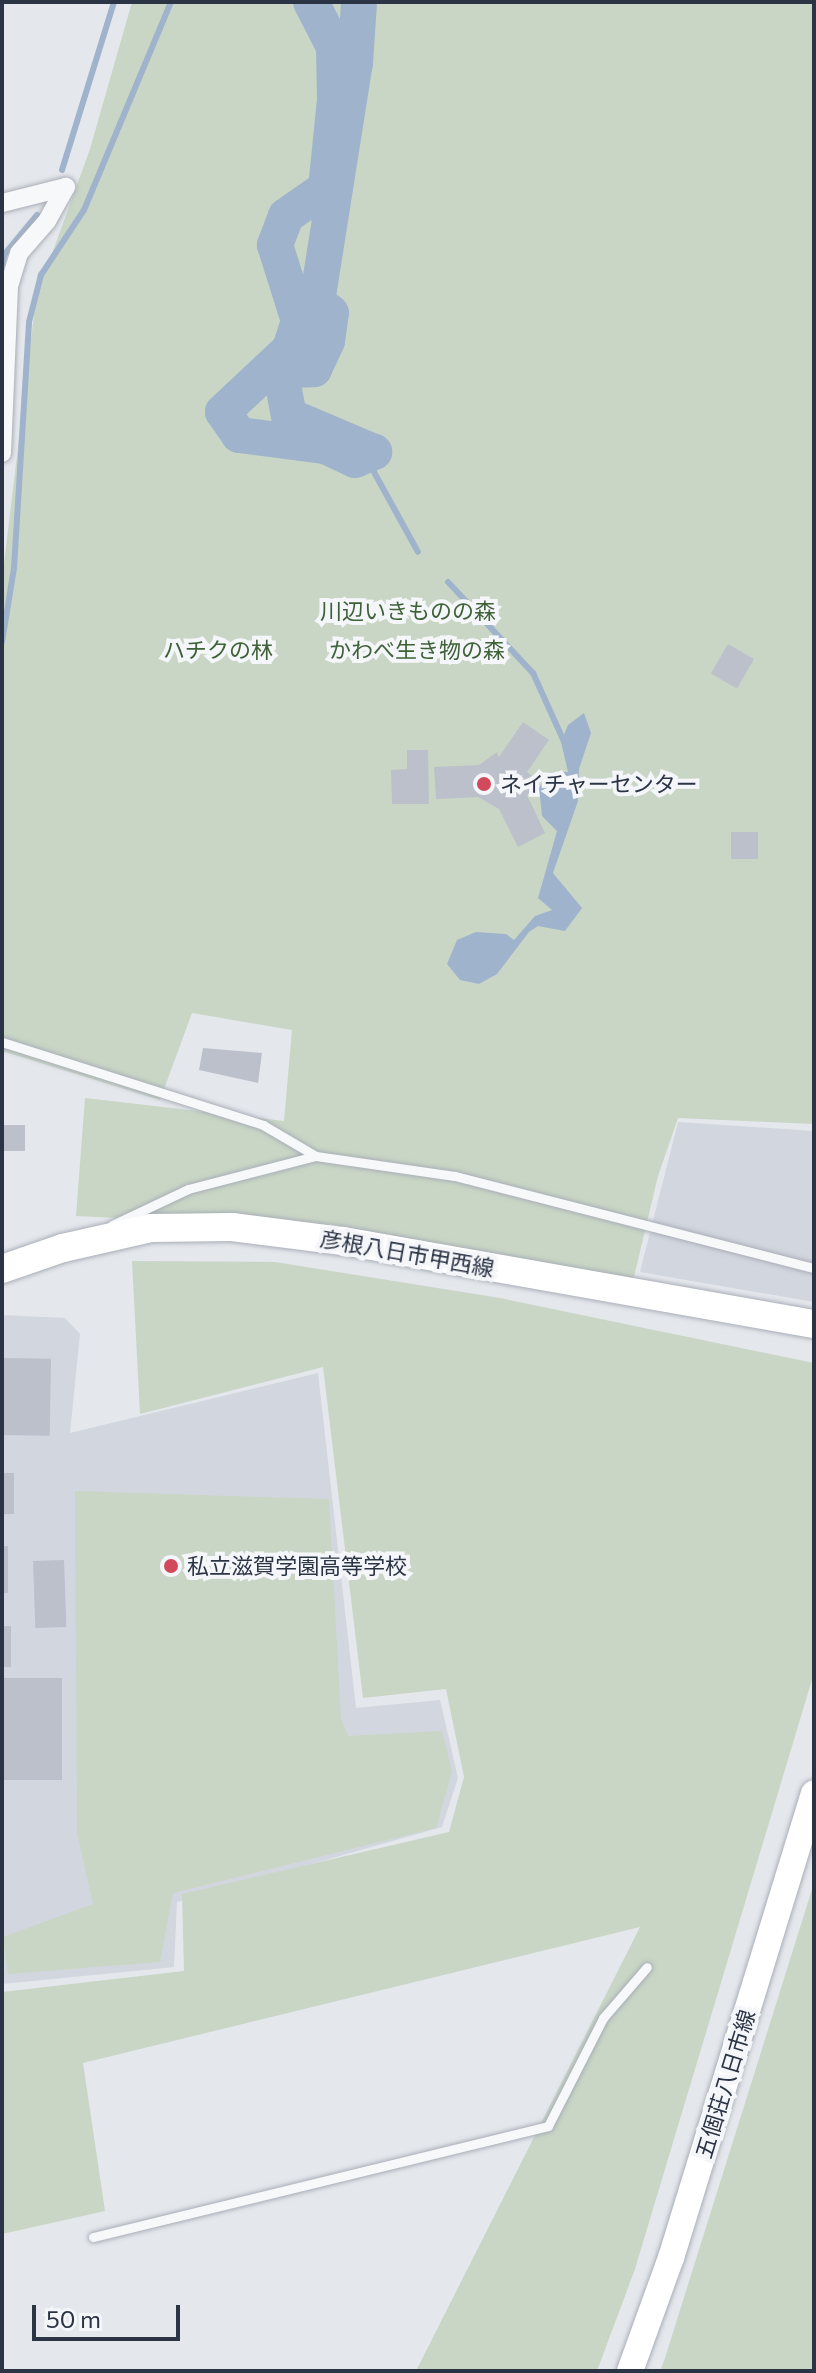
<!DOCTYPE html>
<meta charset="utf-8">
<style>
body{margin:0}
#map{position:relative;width:816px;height:2373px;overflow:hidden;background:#e4e7ec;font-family:Commissioner,"Noto Sans JP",sans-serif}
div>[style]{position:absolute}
.built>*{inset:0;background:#d2d6de}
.green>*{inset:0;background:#c9d6c5}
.water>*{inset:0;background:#9fb4cc}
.stream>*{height:6px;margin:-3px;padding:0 3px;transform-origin:3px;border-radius:3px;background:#9fb4cc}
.river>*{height:36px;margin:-18px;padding:0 18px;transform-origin:18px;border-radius:18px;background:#9fb4cc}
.building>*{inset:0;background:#bbc0ca;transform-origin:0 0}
.roads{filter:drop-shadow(0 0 2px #a9aeb7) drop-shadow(0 0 2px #a9aeb7)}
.service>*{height:9px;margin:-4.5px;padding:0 4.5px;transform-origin:4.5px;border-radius:4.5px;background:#f7f8fa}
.minor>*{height:18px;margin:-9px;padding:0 9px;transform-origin:9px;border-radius:9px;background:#f7f8fa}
.secondary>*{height:26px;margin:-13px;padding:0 13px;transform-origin:13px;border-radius:13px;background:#fff}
.primary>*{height:28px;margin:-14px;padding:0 14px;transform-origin:14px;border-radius:14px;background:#fff}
.dots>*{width:22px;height:22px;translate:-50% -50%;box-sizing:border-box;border:4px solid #f4f6f9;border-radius:50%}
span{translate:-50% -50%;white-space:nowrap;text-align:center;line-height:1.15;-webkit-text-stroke:8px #f4f6f9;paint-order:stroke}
.park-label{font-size:22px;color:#3f6138}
.poi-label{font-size:22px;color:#2b3445}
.left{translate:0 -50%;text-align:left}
.street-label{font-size:22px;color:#2b3445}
.frame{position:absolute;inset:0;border:4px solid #2b3445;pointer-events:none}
.scale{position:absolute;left:32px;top:2305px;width:148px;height:36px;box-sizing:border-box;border:4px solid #2b3445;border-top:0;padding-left:10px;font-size:24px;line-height:28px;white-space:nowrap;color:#2b3445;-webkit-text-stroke:6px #f4f6f9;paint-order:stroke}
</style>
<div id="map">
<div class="built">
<div style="clip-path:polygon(678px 1122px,814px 1131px,814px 1302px,640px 1272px)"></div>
<div style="clip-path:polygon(2px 1315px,65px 1318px,80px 1334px,70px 1433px,318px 1373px,356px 1708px,440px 1700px,458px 1778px,442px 1827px,177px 1902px,174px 1967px,2px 1984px)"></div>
</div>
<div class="green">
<div style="clip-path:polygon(132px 2px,814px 2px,814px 1124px,678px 1118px,658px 1176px,633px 1281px,485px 1252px,269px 1225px,76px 1216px,85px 1098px,284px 1121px,292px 1030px,192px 1013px,160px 1100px,2px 1051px,2px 580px,36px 298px,90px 149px)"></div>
<div style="clip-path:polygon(132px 1261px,275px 1262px,500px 1298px,814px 1363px,814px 1673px,635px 2269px,597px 2371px,416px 2371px,640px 1927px,83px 2063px,105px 2211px,2px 2234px,2px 1992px,184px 1971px,182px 1894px,449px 1832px,464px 1777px,446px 1689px,363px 1698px,323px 1367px,140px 1414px)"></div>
<div style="clip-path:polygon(75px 1491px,329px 1499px,341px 1718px,348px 1736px,442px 1731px,452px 1772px,436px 1828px,173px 1893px,160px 1962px,8px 1974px,3px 1937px,93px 1904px,77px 1833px)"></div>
<div style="clip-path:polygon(814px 1883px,814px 2371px,660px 2371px,665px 2358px)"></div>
</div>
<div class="water">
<div style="clip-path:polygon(584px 713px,591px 733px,579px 769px,578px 801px,553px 873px,582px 908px,565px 931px,538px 926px,529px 932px,497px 974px,479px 984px,460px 980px,447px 964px,457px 940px,476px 932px,506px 934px,514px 940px,535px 916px,552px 910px,538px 898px,557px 831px,542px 816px,539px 788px,550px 772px,568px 772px,561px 742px,568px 725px)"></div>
</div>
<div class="stream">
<div style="left:62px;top:170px;width:176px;rotate:-72.8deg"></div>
<div style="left:2px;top:265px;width:10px;rotate:-79deg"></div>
<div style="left:4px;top:255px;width:52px;rotate:-50.5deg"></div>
<div style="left:374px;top:472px;width:91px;rotate:61.2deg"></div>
<div style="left:448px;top:582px;width:125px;rotate:47deg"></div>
<div style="left:533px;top:673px;width:78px;rotate:65.7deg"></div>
<div style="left:2px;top:642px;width:75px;rotate:-80.8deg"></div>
<div style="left:14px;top:568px;width:246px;rotate:-86.5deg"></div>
<div style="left:29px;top:322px;width:49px;rotate:-75.7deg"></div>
<div style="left:41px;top:275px;width:78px;rotate:-56.5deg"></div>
<div style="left:84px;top:210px;width:225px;rotate:-67.3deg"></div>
</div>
<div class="river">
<div style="left:311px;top:2px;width:51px;rotate:62.9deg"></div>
<div style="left:334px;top:47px;width:53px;rotate:88.9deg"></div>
<div style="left:335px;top:100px;width:88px;rotate:95.8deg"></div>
<div style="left:326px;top:188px;width:49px;rotate:145deg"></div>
<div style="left:286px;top:216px;width:31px;rotate:111deg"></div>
<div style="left:275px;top:245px;width:80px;rotate:72.5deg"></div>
<div style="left:299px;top:321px;width:29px;rotate:108deg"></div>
<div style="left:290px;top:349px;width:92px;rotate:136.8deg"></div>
<div style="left:223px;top:412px;width:28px;rotate:55deg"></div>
<div style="left:239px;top:435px;width:87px;rotate:7.3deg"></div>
<div style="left:325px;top:446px;width:33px;rotate:25deg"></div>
<div style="left:355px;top:460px;width:21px;rotate:-23deg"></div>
<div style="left:374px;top:452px;width:92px;rotate:-157deg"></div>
<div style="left:289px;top:416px;width:33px;rotate:-101deg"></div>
<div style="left:283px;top:384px;width:16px;rotate:-63deg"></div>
<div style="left:290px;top:370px;width:24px;rotate:-2deg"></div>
<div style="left:314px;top:369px;width:31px;rotate:-65deg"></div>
<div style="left:327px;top:341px;width:28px;rotate:-82deg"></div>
<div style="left:331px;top:313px;width:18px;rotate:-142deg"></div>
<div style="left:317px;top:302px;width:242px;rotate:-81deg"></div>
<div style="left:355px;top:63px;width:61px;rotate:-86.2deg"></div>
</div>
<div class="building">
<div style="left:728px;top:644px;width:30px;height:34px;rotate:30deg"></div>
<div style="clip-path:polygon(523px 722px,549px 740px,527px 772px,532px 776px,532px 792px,527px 795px,545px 833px,518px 847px,499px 809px,478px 797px,436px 799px,434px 767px,479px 765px,497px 752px,499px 757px)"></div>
<div style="clip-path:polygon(407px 750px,428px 750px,429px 804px,392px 804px,391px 770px,407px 769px)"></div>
<div style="left:758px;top:832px;width:27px;height:27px;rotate:90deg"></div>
<div style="clip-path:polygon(203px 1048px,262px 1053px,258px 1083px,199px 1070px)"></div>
<div style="left:2px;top:1125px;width:23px;height:26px"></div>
<div style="left:2px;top:1358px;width:49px;height:77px;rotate:1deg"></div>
<div style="left:2px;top:1473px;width:12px;height:41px"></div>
<div style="left:2px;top:1546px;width:6px;height:47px"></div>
<div style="left:64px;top:1560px;width:67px;height:31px;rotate:88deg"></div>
<div style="left:2px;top:1626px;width:9px;height:41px"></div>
<div style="left:2px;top:1678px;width:60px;height:102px"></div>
</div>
<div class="roads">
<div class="service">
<div style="left:2px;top:1042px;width:274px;rotate:17.6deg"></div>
<div style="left:263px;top:1125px;width:61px;rotate:30.3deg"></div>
<div style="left:316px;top:1156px;width:140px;rotate:8.2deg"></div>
<div style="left:455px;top:1176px;width:371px;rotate:14.4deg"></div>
<div style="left:112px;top:1225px;width:84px;rotate:-25.3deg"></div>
<div style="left:188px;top:1189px;width:132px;rotate:-14.5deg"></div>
<div style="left:93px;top:2237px;width:468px;rotate:-13.7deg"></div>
<div style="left:548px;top:2126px;width:121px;rotate:-63deg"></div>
<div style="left:603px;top:2018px;width:67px;rotate:-49.2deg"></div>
</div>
<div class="minor">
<div style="left:2px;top:203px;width:66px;rotate:-14deg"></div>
<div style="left:2px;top:453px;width:167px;rotate:-87.6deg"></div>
<div style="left:9px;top:286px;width:34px;rotate:-73deg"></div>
<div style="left:19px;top:253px;width:43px;rotate:-48.8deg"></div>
<div style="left:47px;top:221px;width:39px;rotate:-61deg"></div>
</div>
<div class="secondary">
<div style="left:630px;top:2371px;width:120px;rotate:-70.1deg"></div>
<div style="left:671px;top:2258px;width:486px;rotate:-72.9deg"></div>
</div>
<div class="primary">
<div style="left:2px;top:1269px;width:65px;rotate:-19deg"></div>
<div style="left:63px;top:1248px;width:90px;rotate:-12.8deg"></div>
<div style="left:151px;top:1228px;width:81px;rotate:-0.7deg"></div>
<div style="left:232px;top:1227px;width:112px;rotate:7.2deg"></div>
<div style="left:343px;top:1241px;width:478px;rotate:10deg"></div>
</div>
</div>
<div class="dots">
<div style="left:484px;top:784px;background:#d1495b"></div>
<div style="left:171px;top:1566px;background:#d1495b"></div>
</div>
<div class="park-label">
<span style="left:408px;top:611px">川辺いきものの森</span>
<span style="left:218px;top:650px">ハチクの林</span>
<span style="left:417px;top:650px">かわべ生き物の森</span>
</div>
<div class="poi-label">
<span class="left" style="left:500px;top:784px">ネイチャーセンター</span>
<span class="left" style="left:187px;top:1566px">私立滋賀学園高等学校</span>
</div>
<div class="street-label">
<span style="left:407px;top:1253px;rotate:10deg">彦根八日市甲西線</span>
<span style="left:725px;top:2084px;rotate:-73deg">五個荘八日市線</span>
</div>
<div class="frame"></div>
<div class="scale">50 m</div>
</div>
